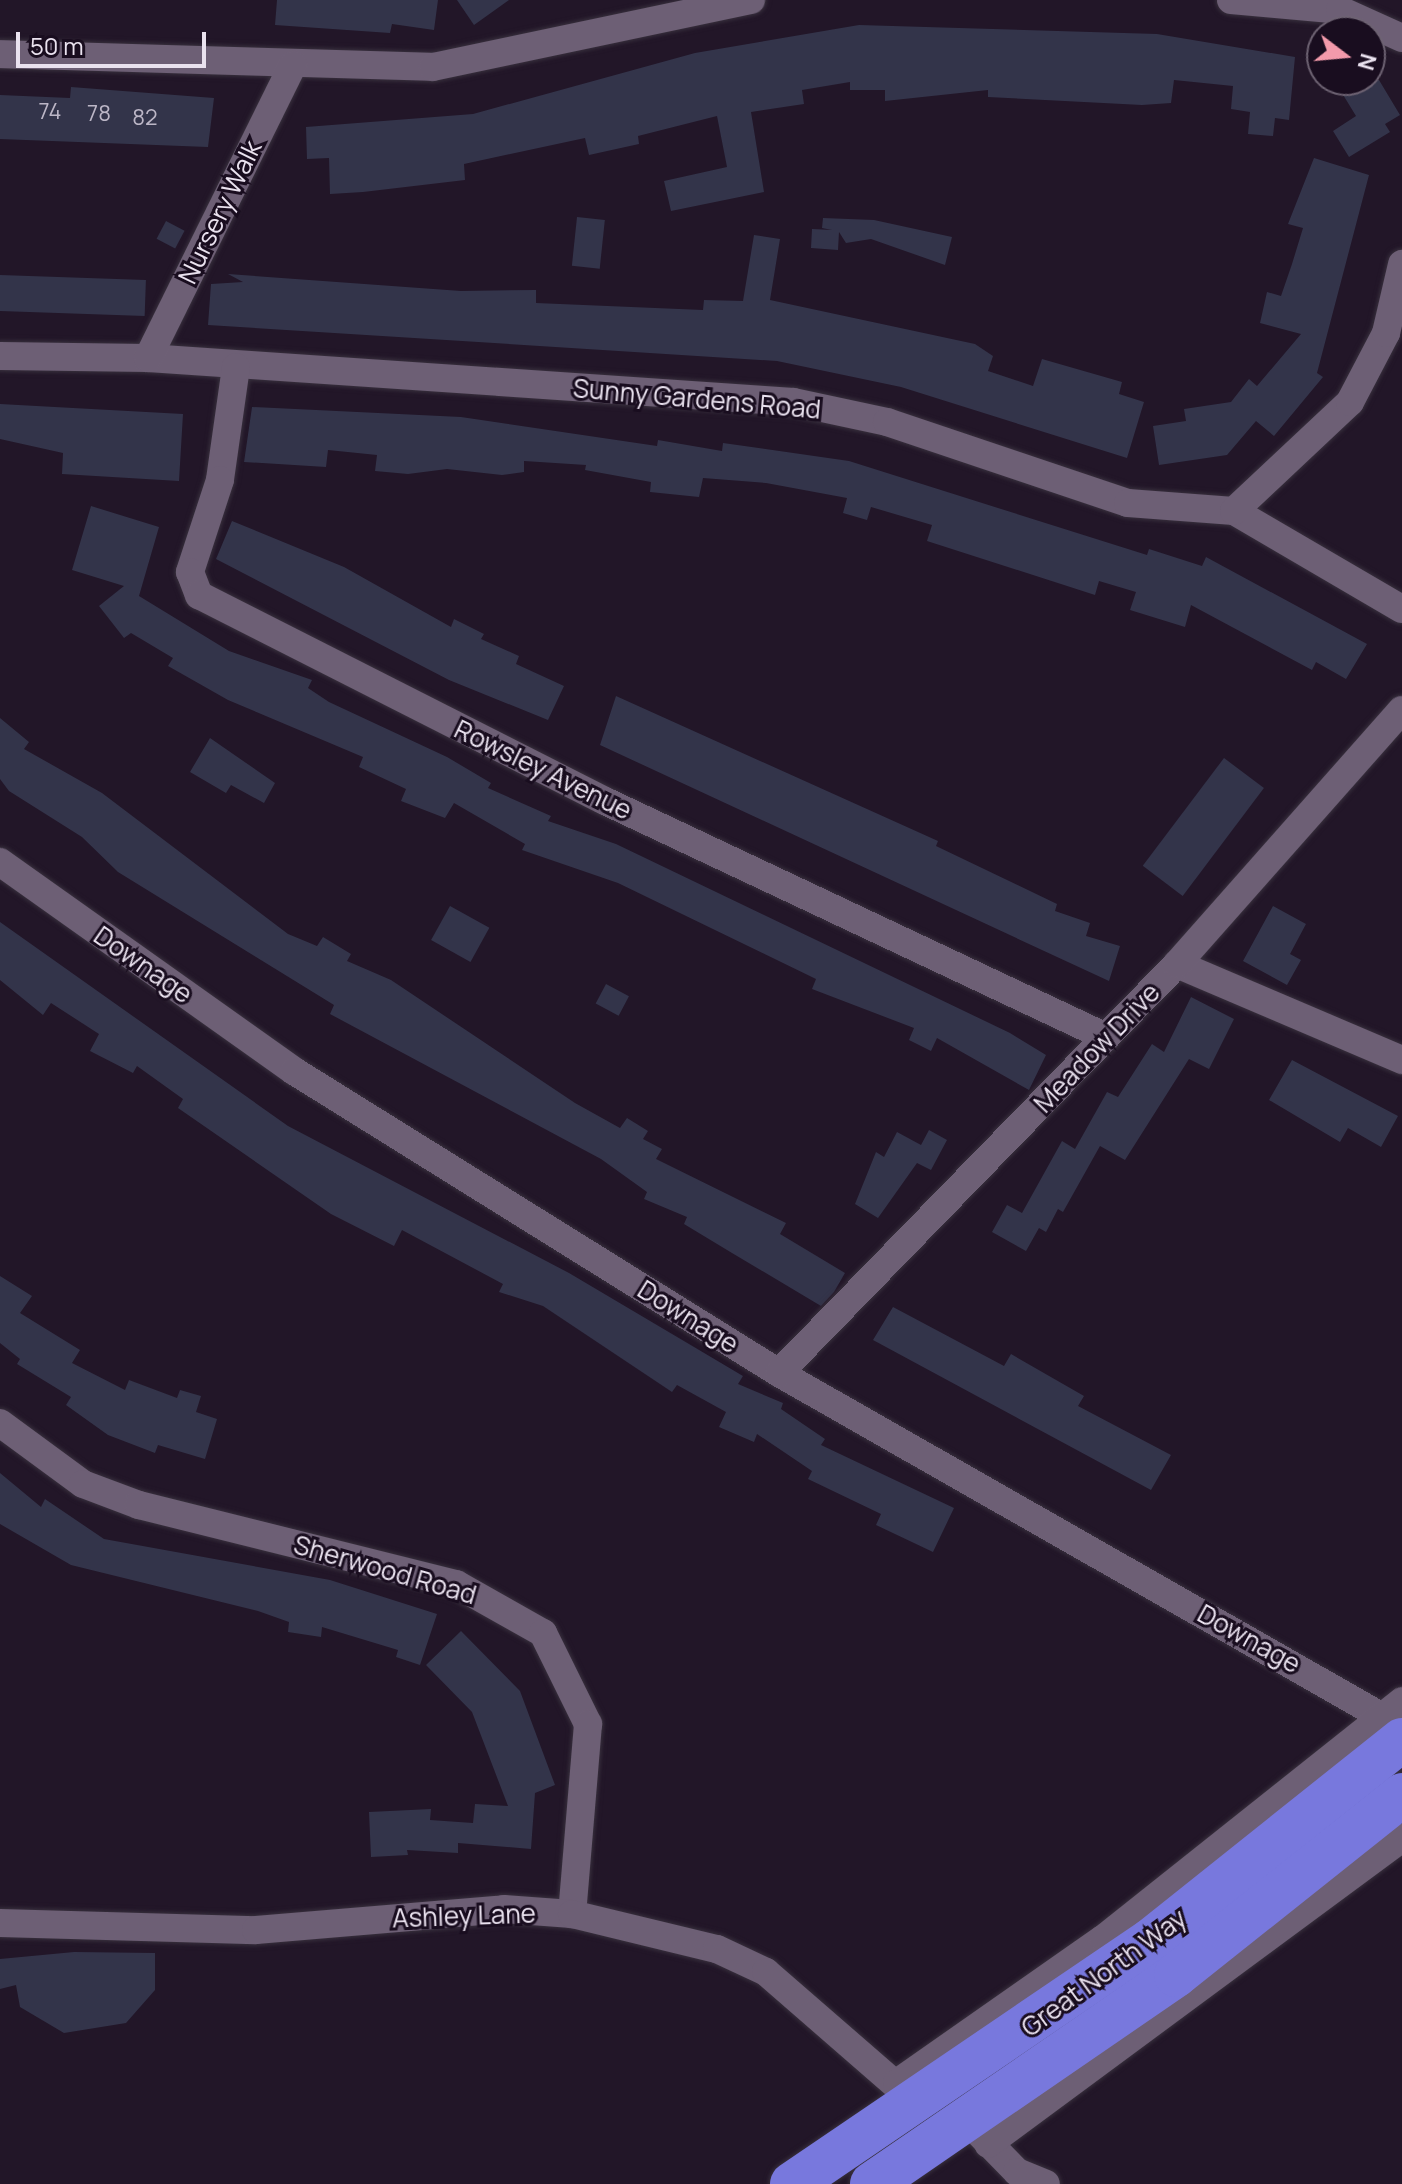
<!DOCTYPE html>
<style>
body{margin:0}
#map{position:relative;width:1402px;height:2184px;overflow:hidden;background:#221628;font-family:Manrope,sans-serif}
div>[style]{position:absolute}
.building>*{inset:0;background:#33344a;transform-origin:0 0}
.roads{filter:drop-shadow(0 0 2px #38303d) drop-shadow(0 0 2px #38303d)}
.street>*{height:28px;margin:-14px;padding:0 14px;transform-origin:14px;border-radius:14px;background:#6d5f75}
.highway>*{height:44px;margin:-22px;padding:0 22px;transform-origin:22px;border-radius:22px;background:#7878dd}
span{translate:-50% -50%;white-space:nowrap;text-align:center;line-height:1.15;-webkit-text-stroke:6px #190d1f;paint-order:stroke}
.number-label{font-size:22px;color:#bcb6c6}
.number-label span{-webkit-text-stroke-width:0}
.street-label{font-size:26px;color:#eae2ef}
.north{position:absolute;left:1306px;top:16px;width:80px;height:80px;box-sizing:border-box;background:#190d1f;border:2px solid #6d6272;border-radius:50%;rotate:106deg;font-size:22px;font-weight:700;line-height:32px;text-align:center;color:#eae2ef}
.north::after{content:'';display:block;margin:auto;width:28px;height:36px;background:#f39aab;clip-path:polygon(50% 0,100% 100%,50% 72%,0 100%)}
.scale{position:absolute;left:16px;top:32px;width:190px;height:36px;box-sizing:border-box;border:4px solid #eae2ef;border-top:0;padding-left:10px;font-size:24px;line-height:28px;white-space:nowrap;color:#eae2ef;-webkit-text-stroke:6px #190d1f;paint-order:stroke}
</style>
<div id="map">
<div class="building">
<div style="clip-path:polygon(277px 0,438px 0,434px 30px,392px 24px,390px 33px,275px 25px)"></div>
<div style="clip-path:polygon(457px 0,509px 0,474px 25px)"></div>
<div style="clip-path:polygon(859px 25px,1157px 34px,1295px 57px,1289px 120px,1275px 118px,1273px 136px,1248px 134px,1250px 112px,1231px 109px,1233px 86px,1174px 80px,1171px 103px,1142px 105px,988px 97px,988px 90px,885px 101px,885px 90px,850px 90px,850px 82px,802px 90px,804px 104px,751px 112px,764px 192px,671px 211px,664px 181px,727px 167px,717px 116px,638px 136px,639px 144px,589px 155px,585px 138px,464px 164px,465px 180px,363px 192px,330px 194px,329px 158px,307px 159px,306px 127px,473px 114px,695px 53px)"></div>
<div style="clip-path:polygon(1334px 80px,1379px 80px,1400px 115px,1385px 124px,1390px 132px,1349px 157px,1333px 131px,1356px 116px)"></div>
<div style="clip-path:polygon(71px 87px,214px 98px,208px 147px,0 139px,0 95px,70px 98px)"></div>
<div style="clip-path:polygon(1314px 158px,1369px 175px,1317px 373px,1323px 377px,1274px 436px,1256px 421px,1227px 455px,1159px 465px,1153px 426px,1186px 421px,1184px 409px,1231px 402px,1249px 379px,1257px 386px,1301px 334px,1260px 323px,1267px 292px,1281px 296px,1292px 264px,1303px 228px,1288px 224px)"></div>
<div style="left:577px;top:217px;width:28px;height:49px;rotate:6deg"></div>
<div style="clip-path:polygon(823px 218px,874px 220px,952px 237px,945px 265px,871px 239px,846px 243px,839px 232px,838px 250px,811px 248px,812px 229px,832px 230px,822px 228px)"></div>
<div style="left:166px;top:221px;width:21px;height:20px;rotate:28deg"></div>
<div style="clip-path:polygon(754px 235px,780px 239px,770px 300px,975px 344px,993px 356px,988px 371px,1033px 386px,1042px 359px,1122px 382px,1119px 394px,1144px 402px,1127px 458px,901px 387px,777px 361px,208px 325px,211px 284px,243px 282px,228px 274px,461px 291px,536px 290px,536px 303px,703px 310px,704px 300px,743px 301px)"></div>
<div style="left:0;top:275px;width:146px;height:36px;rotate:2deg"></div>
<div style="clip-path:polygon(0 404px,183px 414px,179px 481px,62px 474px,63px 453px,0 439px)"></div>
<div style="clip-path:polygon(252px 407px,461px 417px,657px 446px,658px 440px,722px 451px,723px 443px,849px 461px,1147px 555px,1149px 549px,1202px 566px,1206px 557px,1367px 644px,1346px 679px,1316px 662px,1312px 670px,1191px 605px,1185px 627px,1130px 610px,1136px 592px,1099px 581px,1095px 595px,927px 541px,932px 525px,871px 507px,867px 520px,843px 513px,847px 498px,766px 483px,703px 478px,699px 497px,650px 492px,651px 482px,585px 470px,586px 465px,524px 461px,524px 472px,502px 475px,447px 469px,408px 474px,375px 471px,377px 455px,328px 450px,326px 467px,244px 462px)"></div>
<div style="clip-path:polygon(91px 506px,159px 527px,139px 596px,229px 651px,312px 680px,308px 688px,329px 702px,447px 757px,491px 783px,488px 788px,551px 816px,548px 821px,616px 844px,1010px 1033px,1046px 1055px,1029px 1090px,937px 1038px,931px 1051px,909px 1040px,914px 1028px,812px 989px,816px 979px,618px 883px,522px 850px,525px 844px,454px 803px,445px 818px,401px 801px,406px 789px,359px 767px,363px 757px,228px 700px,168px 666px,173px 658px,131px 633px,124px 638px,99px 606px,124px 586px,72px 570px)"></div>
<div style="clip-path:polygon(232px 521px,344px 567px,451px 627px,454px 619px,484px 634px,481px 639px,519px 656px,516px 664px,564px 686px,548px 720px,449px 680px,216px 559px)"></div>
<div style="clip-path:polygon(616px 696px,938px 841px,936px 846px,1057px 904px,1055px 911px,1090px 923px,1086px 936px,1120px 946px,1109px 981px,600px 745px)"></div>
<div style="clip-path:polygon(0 718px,29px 742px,24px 749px,102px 793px,288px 934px,317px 946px,323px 937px,351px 954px,347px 961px,391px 980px,575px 1103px,620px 1128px,627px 1118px,648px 1131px,643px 1139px,662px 1149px,656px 1159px,786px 1223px,780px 1234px,845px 1273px,834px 1292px,821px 1306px,732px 1253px,684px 1224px,687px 1217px,644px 1199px,647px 1192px,601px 1159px,330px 1014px,334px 1005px,118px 872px,82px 837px,9px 791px,0 779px)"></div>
<div style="clip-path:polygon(210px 738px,275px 783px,264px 803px,231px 785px,226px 793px,190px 772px)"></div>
<div style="left:1224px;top:758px;width:50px;height:135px;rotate:37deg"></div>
<div style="left:450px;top:906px;width:45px;height:39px;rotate:29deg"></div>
<div style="clip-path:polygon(1273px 906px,1306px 924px,1290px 954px,1301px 960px,1287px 985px,1243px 961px)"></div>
<div style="clip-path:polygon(0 922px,288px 1126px,569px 1273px,743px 1376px,738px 1384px,783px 1403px,781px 1409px,825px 1439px,821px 1445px,954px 1508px,933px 1552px,876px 1525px,881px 1514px,808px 1479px,812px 1471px,757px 1434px,754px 1442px,719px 1427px,726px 1412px,677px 1385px,672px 1392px,543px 1306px,499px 1292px,503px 1284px,402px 1230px,394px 1246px,331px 1214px,178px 1108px,183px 1099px,137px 1066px,133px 1073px,90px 1051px,99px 1034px,51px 1003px,43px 1015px,0 980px)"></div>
<div style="left:606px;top:984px;width:26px;height:22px;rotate:28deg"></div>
<div style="clip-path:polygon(1191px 997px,1234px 1019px,1209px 1069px,1189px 1059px,1125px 1160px,1100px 1146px,1063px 1212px,1058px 1209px,1046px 1232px,1039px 1228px,1026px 1251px,992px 1232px,1007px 1205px,1022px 1213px,1062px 1141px,1075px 1149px,1107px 1092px,1118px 1097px,1152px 1044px,1164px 1052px)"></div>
<div style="clip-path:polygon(1292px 1060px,1398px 1116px,1381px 1147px,1348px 1128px,1340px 1142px,1269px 1100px)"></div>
<div style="clip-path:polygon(929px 1130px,947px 1140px,931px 1170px,917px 1163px,878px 1218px,855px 1204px,876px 1152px,884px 1157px,897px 1132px,921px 1145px)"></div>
<div style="clip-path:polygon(0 1276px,32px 1296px,20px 1313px,80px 1350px,72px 1363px,125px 1390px,129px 1380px,177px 1398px,180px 1390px,201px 1396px,196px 1412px,217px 1419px,205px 1459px,158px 1445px,155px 1453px,108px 1435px,66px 1405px,71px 1397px,17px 1364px,20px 1359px,0 1343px)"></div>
<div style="clip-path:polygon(893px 1307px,1004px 1366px,1011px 1354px,1084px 1396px,1078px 1406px,1171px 1455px,1151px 1490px,873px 1340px)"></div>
<div style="clip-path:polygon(0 1473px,41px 1507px,45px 1499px,104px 1539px,330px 1580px,437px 1614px,420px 1665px,396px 1657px,398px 1650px,322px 1627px,321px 1637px,288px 1632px,289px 1622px,258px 1611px,71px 1565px,0 1524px)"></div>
<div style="clip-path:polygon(461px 1631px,520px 1691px,555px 1785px,535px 1793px,531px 1849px,458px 1843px,458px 1853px,407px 1850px,408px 1855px,371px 1857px,369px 1812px,431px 1809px,430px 1820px,473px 1823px,475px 1804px,508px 1806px,472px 1712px,426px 1665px)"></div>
<div style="clip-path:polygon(74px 1952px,155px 1953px,155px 1990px,126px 2023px,64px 2033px,20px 2007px,16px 1985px,0 1989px,0 1959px)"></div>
</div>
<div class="roads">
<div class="street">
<div style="left:1231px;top:0;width:109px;rotate:5.2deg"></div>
<div style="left:1340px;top:10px;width:68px;rotate:24.3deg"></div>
<div style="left:0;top:54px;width:433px;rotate:1.7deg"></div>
<div style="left:433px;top:67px;width:325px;rotate:-11.9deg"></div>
<div style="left:0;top:356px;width:148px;rotate:0.8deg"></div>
<div style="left:148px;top:358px;width:647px;rotate:3.9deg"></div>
<div style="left:794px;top:402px;width:95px;rotate:12.1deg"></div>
<div style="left:887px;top:422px;width:254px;rotate:18.6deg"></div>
<div style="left:1128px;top:503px;width:106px;rotate:4.3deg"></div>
<div style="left:1234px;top:511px;width:194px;rotate:30.3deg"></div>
<div style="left:148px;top:358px;width:327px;rotate:-63.7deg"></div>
<div style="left:236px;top:367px;width:114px;rotate:98.1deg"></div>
<div style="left:220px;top:480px;width:97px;rotate:108.1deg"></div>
<div style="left:190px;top:572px;width:25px;rotate:69deg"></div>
<div style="left:199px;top:595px;width:455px;rotate:26.9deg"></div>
<div style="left:605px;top:801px;width:554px;rotate:25.22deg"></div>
<div style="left:1234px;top:511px;width:159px;rotate:-43.2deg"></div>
<div style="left:1350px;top:402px;width:78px;rotate:-62.4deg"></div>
<div style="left:1386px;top:333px;width:71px;rotate:-76.9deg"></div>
<div style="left:0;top:862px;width:361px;rotate:35.4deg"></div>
<div style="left:294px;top:1071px;width:571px;rotate:31.91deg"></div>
<div style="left:779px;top:1373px;width:717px;rotate:29.68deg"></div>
<div style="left:1177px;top:964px;width:245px;rotate:23.1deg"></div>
<div style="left:779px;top:1373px;width:571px;rotate:-45.78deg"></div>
<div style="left:1177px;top:964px;width:339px;rotate:-48.5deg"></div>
<div style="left:0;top:1423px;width:103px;rotate:36.3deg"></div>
<div style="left:83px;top:1484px;width:60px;rotate:20.6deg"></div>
<div style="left:139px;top:1505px;width:327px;rotate:14deg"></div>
<div style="left:456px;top:1584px;width:100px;rotate:29.4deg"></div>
<div style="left:543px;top:1633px;width:102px;rotate:63.7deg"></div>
<div style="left:588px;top:1724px;width:191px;rotate:94.8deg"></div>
<div style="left:0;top:1923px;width:256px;rotate:1.6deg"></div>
<div style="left:256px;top:1930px;width:249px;rotate:-4.8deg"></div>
<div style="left:504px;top:1909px;width:68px;rotate:4.2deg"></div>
<div style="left:572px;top:1914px;width:149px;rotate:13.6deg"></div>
<div style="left:717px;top:1949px;width:54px;rotate:25.1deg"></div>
<div style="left:766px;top:1972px;width:201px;rotate:41deg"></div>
<div style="left:897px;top:2083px;width:251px;rotate:-35deg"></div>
<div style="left:1103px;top:1939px;width:382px;rotate:-38.5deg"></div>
<div style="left:977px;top:2131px;width:57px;rotate:45.7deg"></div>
<div style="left:1017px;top:2172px;width:31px;rotate:22deg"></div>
<div style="left:988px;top:2144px;width:515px;rotate:-36.47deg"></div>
</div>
<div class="highway">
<div style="left:792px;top:2184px;width:433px;rotate:-34.2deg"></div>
<div style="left:1150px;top:1941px;width:322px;rotate:-38.6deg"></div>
<div style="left:872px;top:2184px;width:369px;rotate:-34.5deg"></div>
<div style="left:1176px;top:1975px;width:289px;rotate:-38.5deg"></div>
</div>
</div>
<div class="number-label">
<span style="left:50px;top:112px">74</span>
<span style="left:99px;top:114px">78</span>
<span style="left:145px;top:118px">82</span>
</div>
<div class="street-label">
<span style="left:220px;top:212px;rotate:-64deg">Nursery Walk</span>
<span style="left:697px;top:399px;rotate:5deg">Sunny Gardens Road</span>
<span style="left:543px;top:770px;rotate:26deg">Rowsley Avenue</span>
<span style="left:143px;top:965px;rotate:35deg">Downage</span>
<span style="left:1097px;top:1048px;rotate:-46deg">Meadow Drive</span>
<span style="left:688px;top:1317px;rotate:32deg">Downage</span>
<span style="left:385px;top:1570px;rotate:16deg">Sherwood Road</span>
<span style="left:1249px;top:1639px;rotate:29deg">Downage</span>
<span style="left:464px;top:1916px;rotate:-2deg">Ashley Lane</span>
<span style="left:1104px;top:1973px;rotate:-36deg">Great North Way</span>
</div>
<div class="north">N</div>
<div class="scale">50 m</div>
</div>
